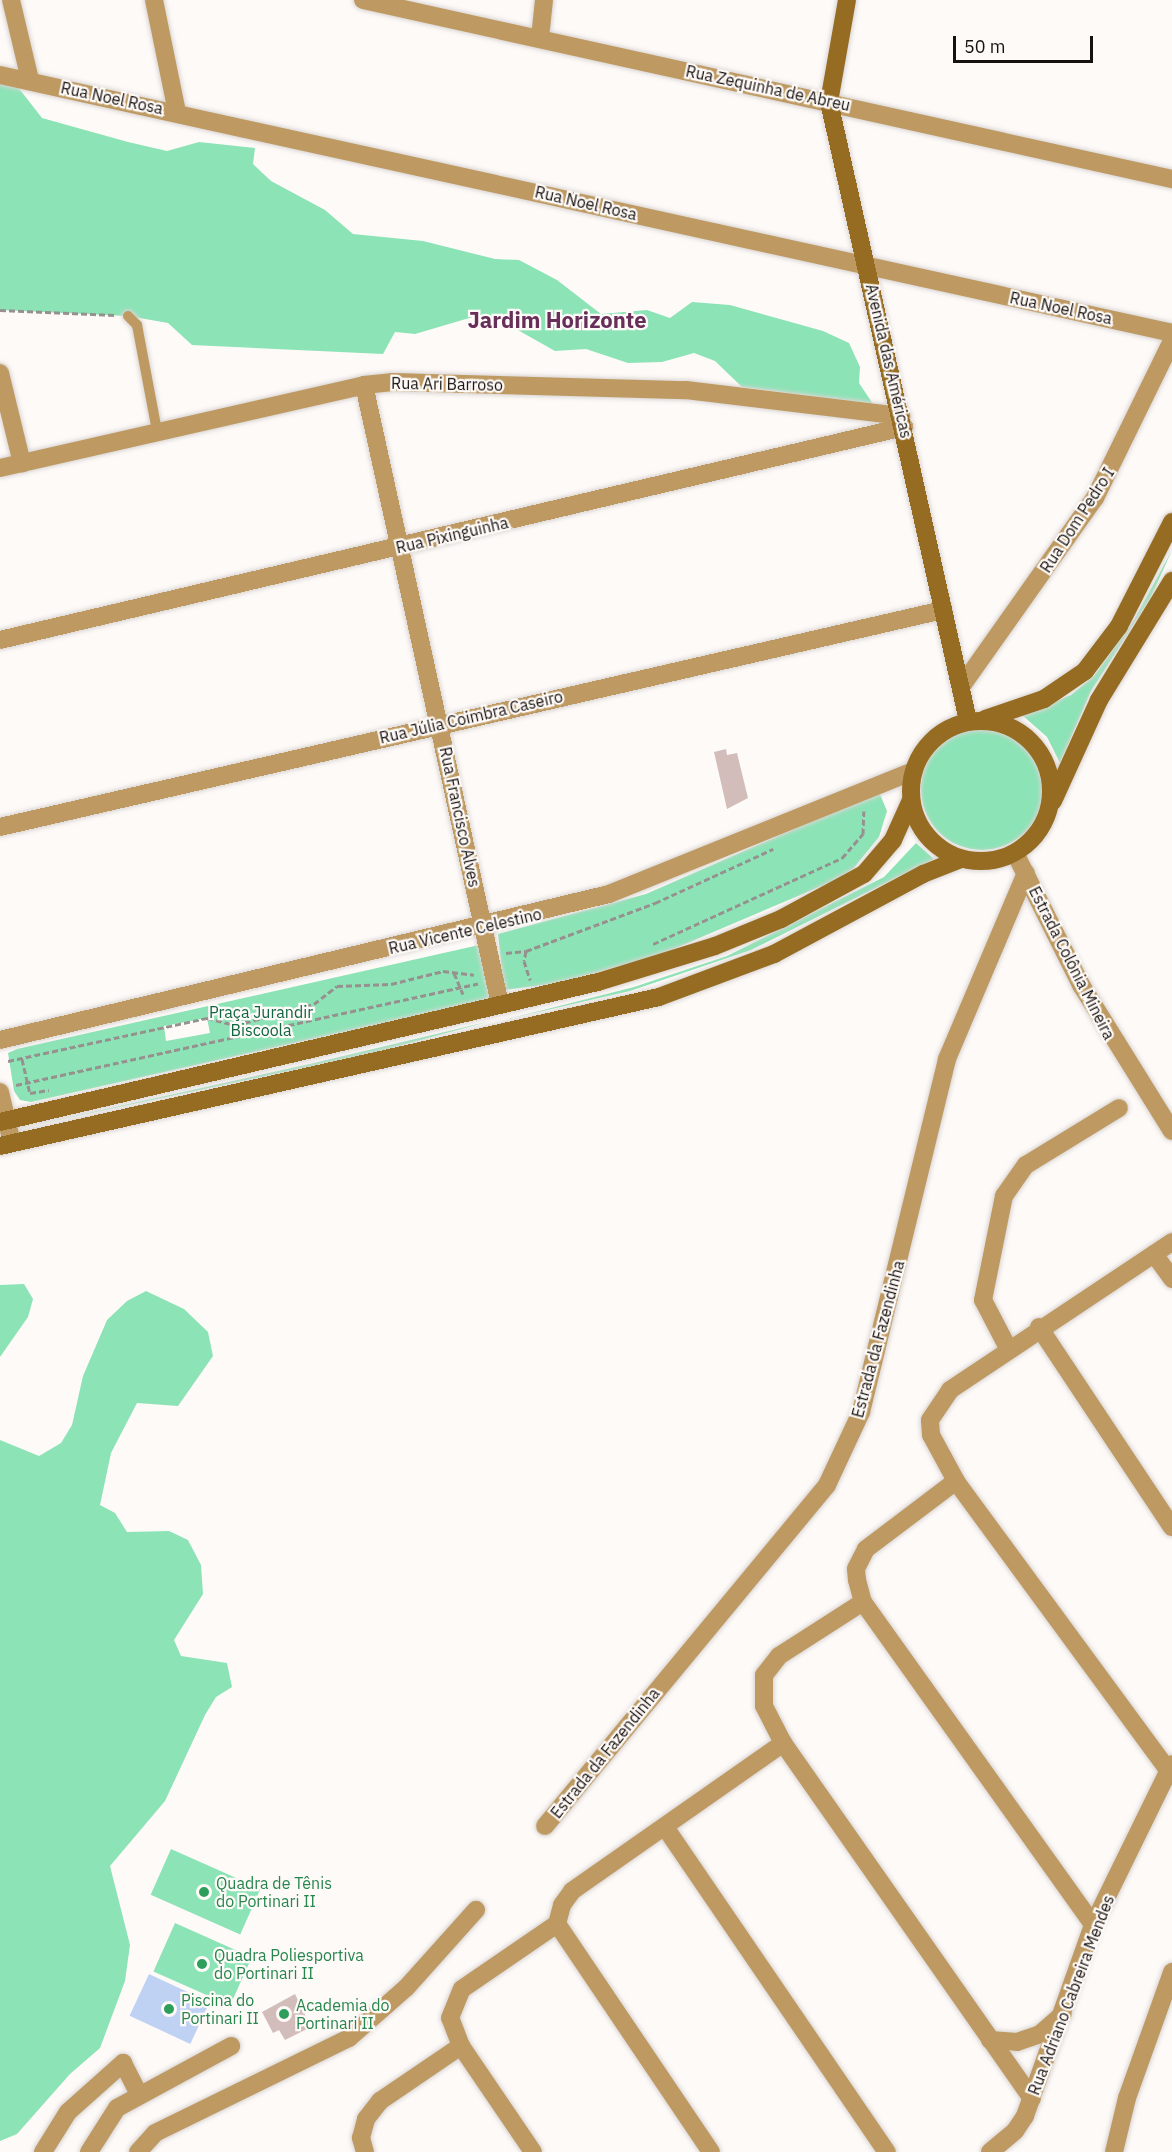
<!DOCTYPE html>
<meta charset="utf-8">
<style>
body{margin:0}
#map{position:relative;width:1172px;height:2152px;overflow:hidden;background:#fefaf8;font-family:"IBM Plex Sans",sans-serif}
div>[style]{position:absolute}
.green>*{inset:0;background:#8ce3b6;transform-origin:0 0}
.round{border-radius:50%}
.water>*{inset:0;background:#bfd2f4;transform-origin:0 0}
.building>*{inset:0;background:#d2bdba}
.path>*{height:3px;margin-top:-1.5px;transform-origin:0;background:repeating-linear-gradient(90deg,#96918f 0 6px,transparent 0 9px)}
.roads{filter:drop-shadow(0 0 2px #d9d5d3) drop-shadow(0 0 2px #d9d5d3)}
.lane>*{height:10px;margin:-5px;padding:0 5px;transform-origin:5px;border-radius:5px;background:#be9a62}
.street>*{height:18px;margin:-9px;padding:0 9px;transform-origin:9px;border-radius:9px;background:#be9a62}
.secondary>*{height:18px;margin:-9px;padding:0 9px;transform-origin:9px;border-radius:9px;background:#966c22}
.secondary>.ring{margin:-9px;padding:0;box-sizing:content-box;background:none;border:18px solid #966c22;border-radius:50%}
.dots>*{width:16px;height:16px;translate:-50% -50%;box-sizing:border-box;border:3px solid #fefaf8;border-radius:50%}
span{translate:-50% -50%;white-space:nowrap;text-align:center;line-height:1.15;-webkit-text-stroke:4.5px #fefaf8;paint-order:stroke}
.street-label{font-size:16px;color:#18120f}
.park-label{font-size:16px;color:#116543}
.leisure-label{font-size:16px;color:#27864d}
.left{translate:0 -50%;text-align:left}
.district-label{font-size:22px;color:#672e5a;font-weight:700}
.scale{position:absolute;left:953px;top:36px;width:140px;height:27px;box-sizing:border-box;border:3px solid #18120f;border-top:0;padding-left:8px;font-size:18px;line-height:21px;white-space:nowrap;color:#18120f;-webkit-text-stroke:4px #fefaf8;paint-order:stroke}
</style>
<div id="map">
<div class="green">
<div style="clip-path:polygon(0 84px,17px 86px,42px 118px,128px 142px,167px 151px,199px 142px,255px 148px,253px 164px,271px 181px,325px 210px,353px 234px,423px 241px,495px 259px,519px 260px,557px 280px,601px 314px,647px 310px,670px 318px,692px 302px,730px 305px,823px 331px,849px 343px,860px 367px,859px 383px,873px 404px,742px 387px,715px 361px,694px 353px,662px 362px,628px 363px,586px 349px,555px 351px,500px 320px,476px 316px,415px 334px,395px 332px,383px 354px,192px 345px,168px 323px,128px 316px,0 310px)"></div>
<div style="clip-path:polygon(1172px 550px,1151px 597px,1091px 691px,1060px 763px,1047px 737px,1022px 715px,1071px 695px,1094px 676px,1134px 620px)"></div>
<div class="round" style="left:921px;top:728px;width:122px;height:122px"></div>
<div style="clip-path:polygon(879px 792px,887px 811px,879px 837px,853px 869px,831px 882px,664px 953px,559px 983px,504px 990px,498px 934px,646px 894px)"></div>
<div style="clip-path:polygon(916px 843px,934px 859px,751px 950px,630px 991px,508px 1019px,634px 987px,727px 956px,884px 877px)"></div>
<div style="clip-path:polygon(evenodd,479px 945px,491px 999px,31px 1102px,20px 1100px,14px 1091px,8px 1053px,17px 1049px,479px 945px,207px 1018px,210px 1033px,166px 1041px,164px 1026px,207px 1018px)"></div>
<div style="clip-path:polygon(491px 1021px,365px 1055px,29px 1126px,310px 1064px)"></div>
<div style="clip-path:polygon(24px 1284px,33px 1299px,28px 1317px,0 1357px,0 1285px)"></div>
<div style="clip-path:polygon(146px 1291px,184px 1309px,208px 1332px,213px 1356px,178px 1406px,137px 1403px,111px 1453px,100px 1505px,115px 1513px,127px 1532px,169px 1531px,188px 1540px,201px 1565px,203px 1594px,174px 1640px,181px 1656px,227px 1663px,232px 1687px,216px 1697px,205px 1715px,165px 1801px,110px 1866px,130px 1945px,125px 1981px,100px 2048px,70px 2074px,17px 2134px,0 2141px,0 1440px,39px 1456px,61px 1443px,72px 1425px,83px 1376px,107px 1320px,127px 1301px)"></div>
<div style="left:171px;top:1849px;width:98px;height:50px;rotate:24deg"></div>
<div style="left:175px;top:1923px;width:84px;height:53px;rotate:24deg"></div>
</div>
<div class="water">
<div style="left:149px;top:1974px;width:67px;height:46px;rotate:25deg"></div>
</div>
<div class="building">
<div style="clip-path:polygon(726px 749px,727px 755px,737px 753px,748px 798px,727px 809px,714px 752px)"></div>
<div style="clip-path:polygon(295px 1994px,311px 2027px,285px 2040px,279px 2030px,273px 2033px,262px 2012px)"></div>
</div>
<div class="path">
<div style="left:0;top:310px;width:115px;rotate:2.5deg"></div>
<div style="left:653px;top:944px;width:208px;rotate:-24.5deg"></div>
<div style="left:842px;top:858px;width:32px;rotate:-49deg"></div>
<div style="left:863px;top:834px;width:23px;rotate:-88deg"></div>
<div style="left:526px;top:951px;width:10px;rotate:101deg"></div>
<div style="left:524px;top:961px;width:20px;rotate:72deg"></div>
<div style="left:506px;top:953px;width:20px;rotate:-6deg"></div>
<div style="left:526px;top:951px;width:138px;rotate:-20.4deg"></div>
<div style="left:655px;top:903px;width:130px;rotate:-24.6deg"></div>
<div style="left:454px;top:973px;width:23px;rotate:67deg"></div>
<div style="left:22px;top:1059px;width:35px;rotate:77deg"></div>
<div style="left:30px;top:1093px;width:19px;rotate:-9deg"></div>
<div style="left:8px;top:1061px;width:204px;rotate:-12.2deg"></div>
<div style="left:207px;top:1018px;width:30px;rotate:14deg"></div>
<div style="left:236px;top:1025px;width:81px;rotate:-15.1deg"></div>
<div style="left:314px;top:1004px;width:29px;rotate:-38deg"></div>
<div style="left:337px;top:986px;width:54px;rotate:-2.1deg"></div>
<div style="left:391px;top:984px;width:54px;rotate:-14deg"></div>
<div style="left:443px;top:971px;width:31px;rotate:7deg"></div>
<div style="left:16px;top:1085px;width:473px;rotate:-12.4deg"></div>
</div>
<div class="roads">
<div class="lane">
<div style="left:128px;top:316px;width:13px;rotate:45deg"></div>
<div style="left:137px;top:325px;width:108px;rotate:79.3deg"></div>
</div>
<div class="street">
<div style="left:11px;top:0;width:82px;rotate:76.6deg"></div>
<div style="left:154px;top:0;width:114px;rotate:78.4deg"></div>
<div style="left:363px;top:0;width:829px;rotate:12.48deg"></div>
<div style="left:540px;top:38px;width:38px;rotate:-84deg"></div>
<div style="left:0;top:75px;width:1200px;rotate:12.41deg"></div>
<div style="left:0;top:373px;width:93px;rotate:76.3deg"></div>
<div style="left:364px;top:385px;width:634px;rotate:77.61deg"></div>
<div style="left:0;top:468px;width:373px;rotate:-12.8deg"></div>
<div style="left:364px;top:385px;width:29px;rotate:-6deg"></div>
<div style="left:393px;top:382px;width:293px;rotate:1.6deg"></div>
<div style="left:686px;top:390px;width:217px;rotate:6.9deg"></div>
<div style="left:0;top:640px;width:929px;rotate:-13.26deg"></div>
<div style="left:961px;top:687px;width:232px;rotate:-54.7deg"></div>
<div style="left:1095px;top:498px;width:175px;rotate:-63.9deg"></div>
<div style="left:0;top:827px;width:968px;rotate:-12.96deg"></div>
<div style="left:1015px;top:853px;width:148px;rotate:63.4deg"></div>
<div style="left:1081px;top:985px;width:172px;rotate:58.1deg"></div>
<div style="left:0;top:1040px;width:626px;rotate:-13.48deg"></div>
<div style="left:609px;top:894px;width:329px;rotate:-22deg"></div>
<div style="left:0;top:1092px;width:52px;rotate:76.8deg"></div>
<div style="left:1154px;top:1254px;width:31px;rotate:54deg"></div>
<div style="left:1039px;top:1327px;width:240px;rotate:56.4deg"></div>
<div style="left:1008px;top:1348px;width:54px;rotate:-117.5deg"></div>
<div style="left:983px;top:1300px;width:106px;rotate:-78.6deg"></div>
<div style="left:1004px;top:1196px;width:38px;rotate:-55deg"></div>
<div style="left:1026px;top:1165px;width:109px;rotate:-31.5deg"></div>
<div style="left:956px;top:1481px;width:113px;rotate:142.9deg"></div>
<div style="left:866px;top:1549px;width:22px;rotate:117deg"></div>
<div style="left:856px;top:1569px;width:11px;rotate:85deg"></div>
<div style="left:857px;top:1580px;width:23px;rotate:75deg"></div>
<div style="left:863px;top:1602px;width:397px;rotate:54.5deg"></div>
<div style="left:863px;top:1602px;width:100px;rotate:147.3deg"></div>
<div style="left:779px;top:1656px;width:24px;rotate:128deg"></div>
<div style="left:764px;top:1675px;width:31px;rotate:90deg"></div>
<div style="left:764px;top:1706px;width:42px;rotate:62.8deg"></div>
<div style="left:783px;top:1743px;width:434px;rotate:55deg"></div>
<div style="left:1168px;top:1770px;width:358px;rotate:-126.3deg"></div>
<div style="left:956px;top:1481px;width:52px;rotate:-118.5deg"></div>
<div style="left:931px;top:1435px;width:15px;rotate:-94deg"></div>
<div style="left:930px;top:1420px;width:36px;rotate:-56deg"></div>
<div style="left:950px;top:1390px;width:267px;rotate:-33.7deg"></div>
<div style="left:545px;top:1826px;width:442px;rotate:-50.4deg"></div>
<div style="left:827px;top:1485px;width:81px;rotate:-65deg"></div>
<div style="left:861px;top:1412px;width:363px;rotate:-76.3deg"></div>
<div style="left:947px;top:1059px;width:202px;rotate:-67deg"></div>
<div style="left:665px;top:1827px;width:394px;rotate:55.7deg"></div>
<div style="left:990px;top:2040px;width:27px;rotate:4deg"></div>
<div style="left:1017px;top:2042px;width:24px;rotate:-19deg"></div>
<div style="left:1040px;top:2034px;width:30px;rotate:-41deg"></div>
<div style="left:43px;top:2152px;width:47px;rotate:-58deg"></div>
<div style="left:68px;top:2112px;width:74px;rotate:-41.7deg"></div>
<div style="left:123px;top:2063px;width:36px;rotate:63deg"></div>
<div style="left:89px;top:2152px;width:52px;rotate:-57.5deg"></div>
<div style="left:117px;top:2108px;width:130px;rotate:-28.5deg"></div>
<div style="left:138px;top:2152px;width:25px;rotate:-48deg"></div>
<div style="left:155px;top:2133px;width:216px;rotate:-26.1deg"></div>
<div style="left:349px;top:2038px;width:76px;rotate:-41.3deg"></div>
<div style="left:406px;top:1988px;width:105px;rotate:-48.1deg"></div>
<div style="left:365px;top:2152px;width:15px;rotate:-106deg"></div>
<div style="left:361px;top:2138px;width:20px;rotate:-75deg"></div>
<div style="left:366px;top:2119px;width:23px;rotate:-52deg"></div>
<div style="left:380px;top:2101px;width:98px;rotate:-34.2deg"></div>
<div style="left:533px;top:2152px;width:128px;rotate:-124.2deg"></div>
<div style="left:461px;top:2046px;width:30px;rotate:-111deg"></div>
<div style="left:450px;top:2018px;width:31px;rotate:-68deg"></div>
<div style="left:462px;top:1989px;width:115px;rotate:-34.4deg"></div>
<div style="left:711px;top:2152px;width:275px;rotate:-124deg"></div>
<div style="left:557px;top:1924px;width:20px;rotate:-75deg"></div>
<div style="left:562px;top:1905px;width:17px;rotate:-54deg"></div>
<div style="left:572px;top:1891px;width:258px;rotate:-35deg"></div>
<div style="left:990px;top:2152px;width:33px;rotate:-40deg"></div>
<div style="left:1015px;top:2131px;width:18px;rotate:-56deg"></div>
<div style="left:1025px;top:2116px;width:203px;rotate:-70.4deg"></div>
<div style="left:1093px;top:1925px;width:179px;rotate:-63.9deg"></div>
<div style="left:1114px;top:2152px;width:56px;rotate:-76.5deg"></div>
<div style="left:1127px;top:2098px;width:134px;rotate:-70.3deg"></div>
</div>
<div class="secondary">
<div style="left:847px;top:0;width:104px;rotate:100deg"></div>
<div style="left:829px;top:102px;width:634px;rotate:77.34deg"></div>
<div style="left:985px;top:719px;width:62px;rotate:-18.7deg"></div>
<div style="left:1044px;top:699px;width:50px;rotate:-34.3deg"></div>
<div style="left:1085px;top:671px;width:56px;rotate:-52.9deg"></div>
<div style="left:1119px;top:626px;width:117px;rotate:-63deg"></div>
<div class="ring" style="left:911px;top:721px;width:122px;height:122px"></div>
<div style="left:1053px;top:801px;width:111px;rotate:-65.5deg"></div>
<div style="left:1099px;top:700px;width:140px;rotate:-58.5deg"></div>
<div style="left:0;top:1122px;width:614px;rotate:-13.18deg"></div>
<div style="left:598px;top:982px;width:122px;rotate:-17.1deg"></div>
<div style="left:715px;top:946px;width:71px;rotate:-22.2deg"></div>
<div style="left:781px;top:919px;width:94px;rotate:-28.5deg"></div>
<div style="left:864px;top:874px;width:45px;rotate:-49.5deg"></div>
<div style="left:893px;top:840px;width:44px;rotate:-65.8deg"></div>
<div style="left:0;top:1146px;width:676px;rotate:-12.74deg"></div>
<div style="left:659px;top:997px;width:123px;rotate:-20.5deg"></div>
<div style="left:774px;top:954px;width:169px;rotate:-28.2deg"></div>
<div style="left:923px;top:874px;width:41px;rotate:-21.5deg"></div>
</div>
</div>
<div class="dots">
<div style="left:204px;top:1892px;background:#2e9e5b"></div>
<div style="left:202px;top:1964px;background:#2e9e5b"></div>
<div style="left:169px;top:2009px;background:#2e9e5b"></div>
<div style="left:284px;top:2014px;background:#2e9e5b"></div>
</div>
<div class="street-label">
<span style="left:768px;top:88px;rotate:12deg">Rua Zequinha de Abreu</span>
<span style="left:112px;top:98px;rotate:12deg">Rua Noel Rosa</span>
<span style="left:586px;top:203px;rotate:13deg">Rua Noel Rosa</span>
<span style="left:1061px;top:308px;rotate:12deg">Rua Noel Rosa</span>
<span style="left:889px;top:361px;rotate:77deg">Avenida das Américas</span>
<span style="left:447px;top:384px;rotate:1deg">Rua Ari Barroso</span>
<span style="left:1077px;top:520px;rotate:-57deg">Rua Dom Pedro I</span>
<span style="left:452px;top:535px;rotate:-13deg">Rua Pixinguinha</span>
<span style="left:471px;top:717px;rotate:-13deg">Rua Júlia Coimbra Caseiro</span>
<span style="left:460px;top:817px;rotate:78deg">Rua Francisco Alves</span>
<span style="left:465px;top:931px;rotate:-13deg">Rua Vicente Celestino</span>
<span style="left:1072px;top:963px;rotate:63deg">Estrada Colônia Mineira</span>
<span style="left:878px;top:1339px;rotate:-75deg">Estrada da Fazendinha</span>
<span style="left:605px;top:1753px;rotate:-51deg">Estrada da Fazendinha</span>
<span style="left:1071px;top:1995px;rotate:-69deg">Rua Adriano Cabreira Mendes</span>
</div>
<div class="park-label">
<span style="left:261px;top:1021px">Praça Jurandir<br>Biscoola</span>
</div>
<div class="leisure-label">
<span class="left" style="left:216px;top:1892px">Quadra de Tênis<br>do Portinari II</span>
<span class="left" style="left:214px;top:1964px">Quadra Poliesportiva<br>do Portinari II</span>
<span class="left" style="left:181px;top:2009px">Piscina do<br>Portinari II</span>
<span class="left" style="left:296px;top:2014px">Academia do<br>Portinari II</span>
</div>
<div class="district-label">
<span style="left:557px;top:320px">Jardim Horizonte</span>
</div>
<div class="scale">50 m</div>
</div>
